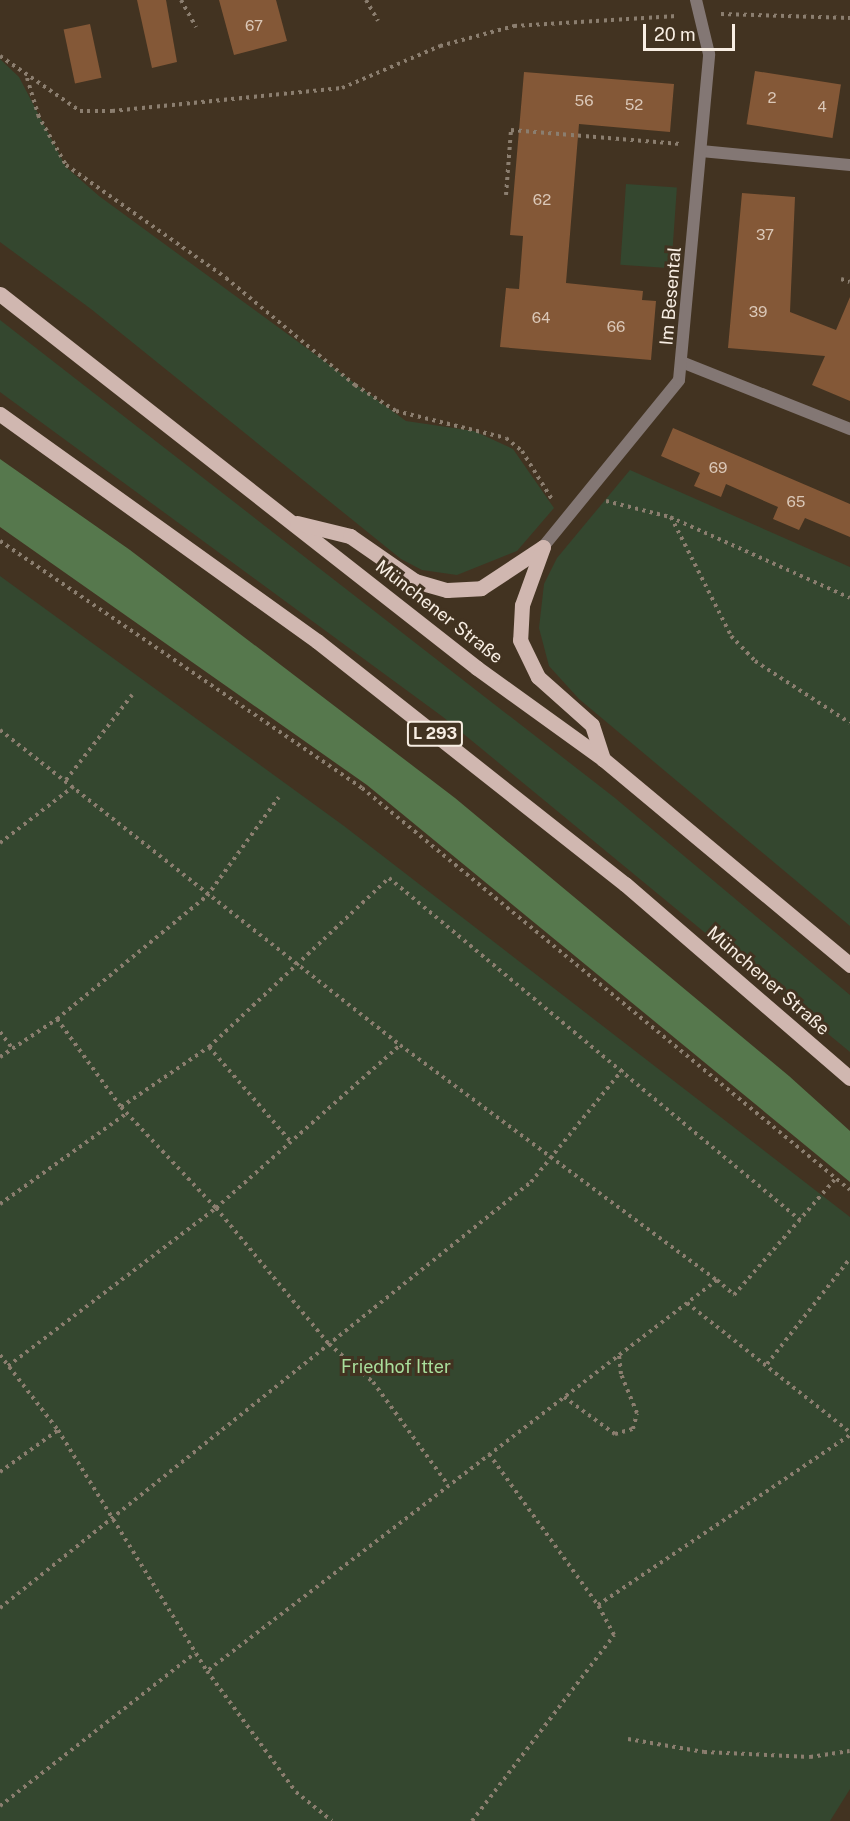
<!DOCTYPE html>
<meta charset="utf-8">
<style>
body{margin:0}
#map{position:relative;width:850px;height:1821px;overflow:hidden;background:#423321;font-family:"Public Sans",sans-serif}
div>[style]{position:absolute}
.green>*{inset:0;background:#34472f;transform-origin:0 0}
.forest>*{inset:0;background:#56784d}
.building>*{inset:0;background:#845837;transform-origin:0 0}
.path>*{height:4px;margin-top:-2px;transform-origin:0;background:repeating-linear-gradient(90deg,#8b7e6f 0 3px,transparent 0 7.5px)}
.minor>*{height:12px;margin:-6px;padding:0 6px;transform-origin:6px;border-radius:6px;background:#837774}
.primary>*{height:15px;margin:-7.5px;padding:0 7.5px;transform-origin:7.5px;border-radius:7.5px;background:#d0b7b0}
span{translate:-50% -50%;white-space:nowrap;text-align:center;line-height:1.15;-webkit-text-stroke:6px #423321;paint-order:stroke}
.number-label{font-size:15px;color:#dbc8b8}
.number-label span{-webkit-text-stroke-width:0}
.shield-label span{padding:2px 4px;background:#423321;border:2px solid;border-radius:4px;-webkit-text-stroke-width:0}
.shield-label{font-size:16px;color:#f8eee3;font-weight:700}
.street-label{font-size:18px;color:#f8eee3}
.park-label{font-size:18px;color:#a9de9b}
.scale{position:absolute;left:643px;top:24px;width:92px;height:27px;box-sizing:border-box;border:3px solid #f8eee3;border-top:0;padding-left:8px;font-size:18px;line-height:21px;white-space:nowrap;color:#f8eee3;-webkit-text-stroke:4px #423321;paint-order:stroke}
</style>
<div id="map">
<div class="green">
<div style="clip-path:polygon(0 59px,19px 77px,66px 167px,99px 196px,406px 421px,474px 431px,513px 449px,554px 508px,517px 551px,457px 575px,422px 570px,401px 559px,91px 309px,0 242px)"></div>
<div style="left:626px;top:184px;width:51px;height:81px;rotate:4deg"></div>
<div style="clip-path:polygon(0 320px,615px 798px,850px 995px,850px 1052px,443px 717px,0 392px)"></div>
<div style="clip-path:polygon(630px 470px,850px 567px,850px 926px,579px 699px,549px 666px,539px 628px,544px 584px,557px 558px)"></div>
<div style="clip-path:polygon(0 576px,344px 826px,850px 1217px,850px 1789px,830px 1821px,0 1821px)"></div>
</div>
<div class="forest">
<div style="clip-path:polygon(0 459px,130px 550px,455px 798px,789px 1076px,850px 1131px,850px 1182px,367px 785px,0 527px)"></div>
</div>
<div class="building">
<div style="clip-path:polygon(137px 0,166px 0,177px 62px,152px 68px)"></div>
<div style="clip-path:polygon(219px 0,276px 0,287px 41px,234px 55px)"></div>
<div style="left:90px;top:24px;width:55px;height:27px;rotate:78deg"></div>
<div style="left:755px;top:71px;width:87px;height:54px;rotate:9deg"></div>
<div style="clip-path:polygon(524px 72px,674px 84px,670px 132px,579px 124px,566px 283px,643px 291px,642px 300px,656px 301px,651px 360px,500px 347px,506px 288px,519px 289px,523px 236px,510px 235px)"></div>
<div style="clip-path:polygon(742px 193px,795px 197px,790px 312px,836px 330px,850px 297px,850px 401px,812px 385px,825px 356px,728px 348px)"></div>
<div style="clip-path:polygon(673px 428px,850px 504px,850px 537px,805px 518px,799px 530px,773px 519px,778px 507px,726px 484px,721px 497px,694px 486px,700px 473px,661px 456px)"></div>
</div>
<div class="path">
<div style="left:181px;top:0;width:31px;rotate:61deg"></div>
<div style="left:366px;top:0;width:24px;rotate:60deg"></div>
<div style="left:721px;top:14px;width:129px;rotate:1.8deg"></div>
<div style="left:0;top:56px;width:97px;rotate:34.5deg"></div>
<div style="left:80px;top:111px;width:32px"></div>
<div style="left:112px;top:111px;width:231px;rotate:-5.7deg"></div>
<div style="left:342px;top:88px;width:107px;rotate:-23.2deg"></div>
<div style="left:440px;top:46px;width:77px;rotate:-15.1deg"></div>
<div style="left:514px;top:26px;width:163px;rotate:-3.5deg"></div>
<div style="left:27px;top:78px;width:39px;rotate:73deg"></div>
<div style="left:38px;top:115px;width:57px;rotate:60.8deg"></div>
<div style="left:66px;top:165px;width:196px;rotate:35.2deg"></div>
<div style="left:226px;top:278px;width:168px;rotate:39.7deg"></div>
<div style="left:355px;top:385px;width:49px;rotate:32.4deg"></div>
<div style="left:396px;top:411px;width:113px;rotate:13.8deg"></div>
<div style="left:506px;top:438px;width:21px;rotate:39deg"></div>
<div style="left:522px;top:451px;width:59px;rotate:58.2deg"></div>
<div style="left:506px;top:195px;width:65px;rotate:-85.6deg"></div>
<div style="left:511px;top:130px;width:170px;rotate:4.7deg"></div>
<div style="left:841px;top:279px;width:9px;rotate:18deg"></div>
<div style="left:606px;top:501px;width:66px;rotate:14deg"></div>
<div style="left:670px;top:517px;width:197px;rotate:24.2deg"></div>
<div style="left:671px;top:517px;width:133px;rotate:63.2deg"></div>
<div style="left:731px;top:636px;width:35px;rotate:46deg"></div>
<div style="left:755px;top:661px;width:113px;rotate:33.1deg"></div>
<div style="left:0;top:541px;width:438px;rotate:34.3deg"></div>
<div style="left:362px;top:788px;width:632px;rotate:39.48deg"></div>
<div style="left:0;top:730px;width:509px;rotate:38.22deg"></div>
<div style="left:400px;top:1045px;width:395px;rotate:36.6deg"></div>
<div style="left:717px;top:1280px;width:643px;rotate:142.52deg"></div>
<div style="left:207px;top:1671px;width:150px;rotate:53.7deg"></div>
<div style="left:296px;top:1792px;width:46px;rotate:38.9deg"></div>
<div style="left:66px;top:780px;width:108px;rotate:-52.2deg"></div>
<div style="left:0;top:843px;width:93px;rotate:-37.6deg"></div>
<div style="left:57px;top:1019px;width:109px;rotate:54deg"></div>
<div style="left:121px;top:1107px;width:139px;rotate:46.8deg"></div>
<div style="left:216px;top:1208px;width:177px;rotate:50.3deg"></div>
<div style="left:329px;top:1344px;width:58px;rotate:40.8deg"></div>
<div style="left:373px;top:1382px;width:127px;rotate:53.9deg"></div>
<div style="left:0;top:1032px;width:21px;rotate:53deg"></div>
<div style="left:209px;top:1047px;width:125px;rotate:49.2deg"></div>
<div style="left:0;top:1057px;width:69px;rotate:-33.7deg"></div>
<div style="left:57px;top:1019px;width:194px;rotate:-39.4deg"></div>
<div style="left:207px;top:896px;width:122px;rotate:-54deg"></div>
<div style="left:121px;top:1107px;width:107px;rotate:-34.3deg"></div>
<div style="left:209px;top:1047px;width:247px;rotate:-43.2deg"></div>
<div style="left:389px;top:878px;width:535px;rotate:39.76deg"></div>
<div style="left:0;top:1204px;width:156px;rotate:-35.6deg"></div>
<div style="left:717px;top:1280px;width:23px;rotate:41deg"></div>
<div style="left:734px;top:1295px;width:155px;rotate:-48.9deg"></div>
<div style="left:687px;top:1303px;width:208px;rotate:38.4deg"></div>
<div style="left:0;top:1355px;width:95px;rotate:52.3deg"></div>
<div style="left:58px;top:1430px;width:283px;rotate:58.3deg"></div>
<div style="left:767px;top:1364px;width:131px;rotate:-51.8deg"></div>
<div style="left:8px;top:1366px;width:261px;rotate:-37.2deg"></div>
<div style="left:216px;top:1208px;width:246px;rotate:-41.5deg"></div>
<div style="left:564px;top:1397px;width:63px;rotate:36deg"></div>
<div style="left:615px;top:1434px;width:19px;rotate:-16deg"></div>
<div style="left:633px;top:1429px;width:16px;rotate:-76deg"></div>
<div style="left:637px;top:1413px;width:42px;rotate:-112.3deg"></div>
<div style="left:621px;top:1374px;width:19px;rotate:-96deg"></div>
<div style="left:489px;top:1454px;width:186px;rotate:54.2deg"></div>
<div style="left:0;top:1472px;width:72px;rotate:-35.9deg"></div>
<div style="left:0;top:1608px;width:681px;rotate:-38.74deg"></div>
<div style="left:531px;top:1182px;width:146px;rotate:-50.8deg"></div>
<div style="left:628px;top:1739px;width:77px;rotate:9.7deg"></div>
<div style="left:704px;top:1752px;width:106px;rotate:2.7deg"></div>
<div style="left:810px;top:1757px;width:40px;rotate:-8.5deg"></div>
<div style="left:0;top:1806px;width:248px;rotate:-38.1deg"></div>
<div style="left:472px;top:1821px;width:234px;rotate:-52.6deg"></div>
<div style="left:614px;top:1635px;width:34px;rotate:-118deg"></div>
<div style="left:598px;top:1605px;width:304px;rotate:-34deg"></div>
</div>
<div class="minor">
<div style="left:701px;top:151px;width:150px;rotate:5.4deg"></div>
<div style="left:684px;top:363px;width:179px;rotate:21.7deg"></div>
<div style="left:543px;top:547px;width:215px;rotate:-50.8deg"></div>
<div style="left:679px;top:380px;width:327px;rotate:-84.7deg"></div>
<div style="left:709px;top:54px;width:56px;rotate:-103.5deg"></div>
</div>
<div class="primary">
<div style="left:0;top:294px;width:606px;rotate:38.1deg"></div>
<div style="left:477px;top:668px;width:155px;rotate:35.8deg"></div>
<div style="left:603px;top:759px;width:322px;rotate:39.8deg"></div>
<div style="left:0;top:414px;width:390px;rotate:35.6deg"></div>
<div style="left:317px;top:641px;width:392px;rotate:38.3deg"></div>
<div style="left:625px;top:884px;width:297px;rotate:40.8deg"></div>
<div style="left:297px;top:523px;width:55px;rotate:13.8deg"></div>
<div style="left:350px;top:536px;width:79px;rotate:34.7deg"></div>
<div style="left:415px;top:581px;width:33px;rotate:16deg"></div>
<div style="left:447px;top:590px;width:34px;rotate:-3deg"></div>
<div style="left:481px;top:588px;width:74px;rotate:-33.5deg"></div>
<div style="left:543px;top:547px;width:62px;rotate:109.9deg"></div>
<div style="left:522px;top:605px;width:35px;rotate:93deg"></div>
<div style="left:520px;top:640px;width:41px;rotate:64.1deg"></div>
<div style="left:538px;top:677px;width:72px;rotate:41.6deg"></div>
<div style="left:592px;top:725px;width:36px;rotate:72deg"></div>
</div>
<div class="number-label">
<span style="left:254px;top:26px">67</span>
<span style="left:772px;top:98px">2</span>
<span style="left:584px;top:101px">56</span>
<span style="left:634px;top:105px">52</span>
<span style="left:822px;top:107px">4</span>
<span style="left:542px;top:200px">62</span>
<span style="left:765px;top:235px">37</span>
<span style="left:758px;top:312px">39</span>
<span style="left:541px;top:318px">64</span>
<span style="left:616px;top:327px">66</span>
<span style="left:718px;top:468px">69</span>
<span style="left:796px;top:502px">65</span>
</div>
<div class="shield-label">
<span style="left:435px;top:734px">L 293</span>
</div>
<div class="street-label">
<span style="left:671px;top:296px;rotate:-85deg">Im Besental</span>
<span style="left:439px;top:612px;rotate:38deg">Münchener Straße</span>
<span style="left:768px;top:981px;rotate:41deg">Münchener Straße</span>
</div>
<div class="park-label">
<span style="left:396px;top:1367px">Friedhof Itter</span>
</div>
<div class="scale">20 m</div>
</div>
